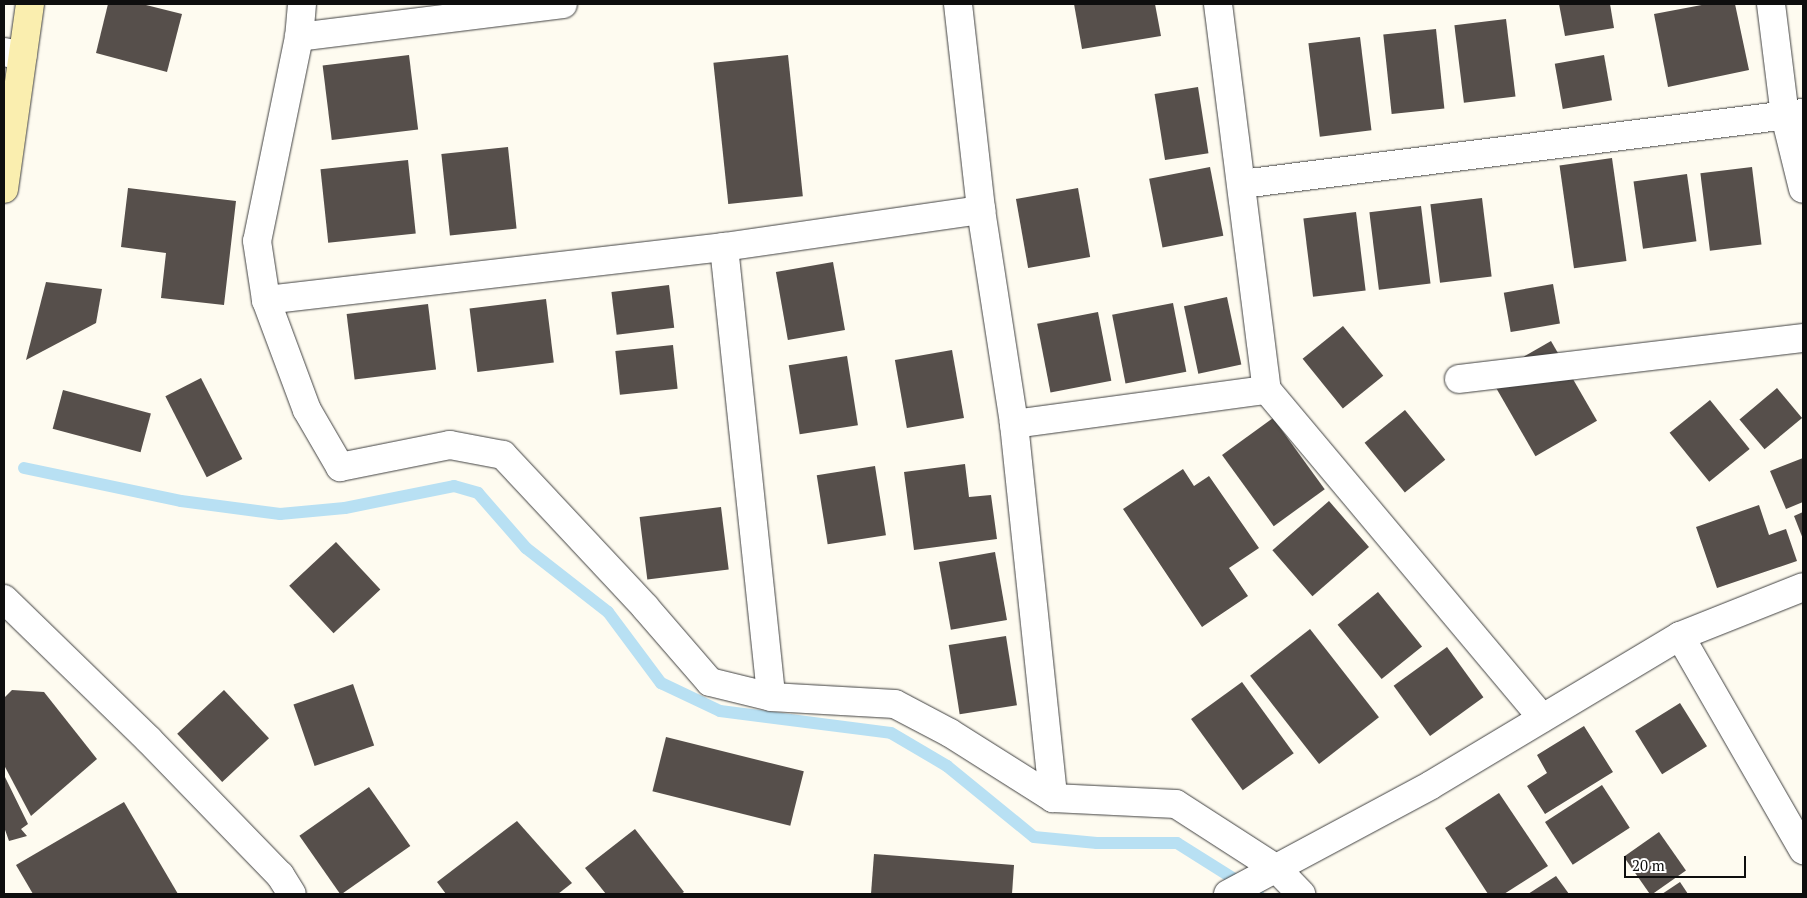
<!DOCTYPE html>
<style>
body{margin:0}
#map{position:relative;width:1807px;height:898px;overflow:hidden;background:#fefbf0;font-family:"PT Serif",serif}
div>[style]{position:absolute}
.stream>*{height:12px;margin:-6px;padding:0 6px;transform-origin:6px;border-radius:6px;background:#b8e0f3}
.building>*{inset:0;background:#564f4b;transform-origin:0 0}
.roads{filter:drop-shadow(0 0 1px #414141) drop-shadow(0 0 1px #414141)}
.minor>*{height:28px;margin:-14px;padding:0 14px;transform-origin:14px;border-radius:14px;background:#fff}
.secondary>*{height:28px;margin:-14px;padding:0 14px;transform-origin:14px;border-radius:14px;background:#faeeaf}
span{translate:-50% -50%;white-space:nowrap;text-align:center;line-height:1.15;-webkit-text-stroke:5px #fff;paint-order:stroke}
.frame{position:absolute;inset:0;border:5px solid #0e0e0e;pointer-events:none}
.scale{position:absolute;left:1624px;top:856px;width:122px;height:22px;box-sizing:border-box;border:2px solid #0e0e0e;border-top:0;padding-left:6px;font-size:15px;line-height:18px;white-space:nowrap;color:#0e0e0e;-webkit-text-stroke:4px #fff;paint-order:stroke}
</style>
<div id="map">
<div class="stream">
<div style="left:24px;top:468px;width:160px;rotate:11.9deg"></div>
<div style="left:181px;top:501px;width:100px;rotate:7.5deg"></div>
<div style="left:280px;top:514px;width:65px;rotate:-5.3deg"></div>
<div style="left:345px;top:508px;width:111px;rotate:-11.4deg"></div>
<div style="left:454px;top:486px;width:25px;rotate:16deg"></div>
<div style="left:478px;top:493px;width:73px;rotate:48.9deg"></div>
<div style="left:526px;top:548px;width:104px;rotate:38deg"></div>
<div style="left:608px;top:612px;width:89px;rotate:53.3deg"></div>
<div style="left:661px;top:683px;width:65px;rotate:25.4deg"></div>
<div style="left:720px;top:711px;width:172px;rotate:7.3deg"></div>
<div style="left:891px;top:733px;width:65px;rotate:30.5deg"></div>
<div style="left:947px;top:766px;width:112px;rotate:39.2deg"></div>
<div style="left:1034px;top:837px;width:63px;rotate:5.4deg"></div>
<div style="left:1097px;top:843px;width:80px"></div>
<div style="left:1177px;top:843px;width:96px;rotate:32.2deg"></div>
</div>
<div class="building">
<div style="clip-path:polygon(108px 4px,142px 4px,182px 14px,167px 72px,96px 53px)"></div>
<div style="clip-path:polygon(1074px 4px,1155px 4px,1161px 36px,1082px 49px)"></div>
<div style="clip-path:polygon(1559px 4px,1610px 4px,1614px 28px,1565px 36px)"></div>
<div style="clip-path:polygon(1707px 4px,1735px 4px,1749px 70px,1668px 87px,1654px 14px)"></div>
<div style="left:1506px;top:19px;width:78px;height:52px;rotate:83deg"></div>
<div style="left:1436px;top:29px;width:80px;height:53px;rotate:84deg"></div>
<div style="left:1360px;top:37px;width:94px;height:52px;rotate:83deg"></div>
<div style="left:409px;top:55px;width:75px;height:87px;rotate:83deg"></div>
<div style="left:788px;top:55px;width:142px;height:75px;rotate:84deg"></div>
<div style="left:1604px;top:55px;width:46px;height:50px;rotate:80deg"></div>
<div style="left:1198px;top:87px;width:67px;height:44px;rotate:81deg"></div>
<div style="left:508px;top:147px;width:82px;height:67px;rotate:84deg"></div>
<div style="left:1612px;top:158px;width:104px;height:53px;rotate:82deg"></div>
<div style="left:408px;top:160px;width:74px;height:88px;rotate:84deg"></div>
<div style="left:1210px;top:167px;width:70px;height:62px;rotate:79deg"></div>
<div style="left:1752px;top:167px;width:78px;height:52px;rotate:83deg"></div>
<div style="left:1687px;top:174px;width:68px;height:54px;rotate:82deg"></div>
<div style="clip-path:polygon(128px 188px,236px 201px,224px 305px,161px 298px,166px 253px,121px 247px)"></div>
<div style="left:1078px;top:188px;width:70px;height:63px;rotate:80deg"></div>
<div style="left:1482px;top:198px;width:79px;height:52px;rotate:83deg"></div>
<div style="left:1421px;top:206px;width:78px;height:52px;rotate:83deg"></div>
<div style="left:1356px;top:212px;width:79px;height:53px;rotate:83deg"></div>
<div style="left:833px;top:262px;width:69px;height:58px;rotate:80deg"></div>
<div style="clip-path:polygon(46px 282px,102px 289px,96px 323px,26px 360px)"></div>
<div style="left:1553px;top:284px;width:40px;height:50px;rotate:80deg"></div>
<div style="left:669px;top:285px;width:43px;height:58px;rotate:83deg"></div>
<div style="left:1227px;top:297px;width:69px;height:44px;rotate:78deg"></div>
<div style="left:546px;top:299px;width:64px;height:77px;rotate:83deg"></div>
<div style="left:1173px;top:303px;width:70px;height:62px;rotate:79deg"></div>
<div style="left:428px;top:304px;width:66px;height:82px;rotate:83deg"></div>
<div style="left:1098px;top:312px;width:70px;height:62px;rotate:79deg"></div>
<div style="left:1343px;top:326px;width:64px;height:52px;rotate:51deg"></div>
<div style="left:1551px;top:341px;width:92px;height:71px;rotate:60deg"></div>
<div style="left:673px;top:345px;width:44px;height:58px;rotate:84deg"></div>
<div style="left:952px;top:350px;width:69px;height:58px;rotate:80deg"></div>
<div style="left:847px;top:356px;width:70px;height:59px;rotate:81deg"></div>
<div style="left:201px;top:378px;width:91px;height:40px;rotate:63deg"></div>
<div style="left:1777px;top:388px;width:39px;height:49px;rotate:50deg"></div>
<div style="left:63px;top:390px;width:91px;height:40px;rotate:15deg"></div>
<div style="left:1710px;top:400px;width:63px;height:52px;rotate:51deg"></div>
<div style="left:1405px;top:410px;width:64px;height:52px;rotate:51deg"></div>
<div style="left:1273px;top:418px;width:88px;height:63px;rotate:54deg"></div>
<div style="clip-path:polygon(1803px 458px,1803px 502px,1786px 509px,1770px 471px)"></div>
<div style="clip-path:polygon(965px 464px,969px 497px,991px 495px,997px 539px,914px 550px,904px 472px)"></div>
<div style="left:875px;top:466px;width:70px;height:59px;rotate:81deg"></div>
<div style="clip-path:polygon(1183px 469px,1194px 486px,1209px 476px,1259px 548px,1229px 568px,1248px 596px,1202px 627px,1123px 509px)"></div>
<div style="left:1329px;top:501px;width:61px;height:75px;rotate:49deg"></div>
<div style="clip-path:polygon(1759px 505px,1769px 535px,1786px 529px,1797px 561px,1717px 588px,1696px 527px)"></div>
<div style="left:721px;top:507px;width:63px;height:82px;rotate:83deg"></div>
<div style="clip-path:polygon(1803px 512px,1803px 539px,1794px 516px)"></div>
<div style="left:336px;top:542px;width:65px;height:64px;rotate:47deg"></div>
<div style="left:995px;top:552px;width:69px;height:57px;rotate:80deg"></div>
<div style="left:1378px;top:592px;width:70px;height:52px;rotate:51deg"></div>
<div style="left:1310px;top:629px;width:112px;height:76px;rotate:52deg"></div>
<div style="left:1006px;top:636px;width:70px;height:58px;rotate:81deg"></div>
<div style="left:1447px;top:647px;width:62px;height:66px;rotate:54deg"></div>
<div style="left:1242px;top:682px;width:88px;height:63px;rotate:54deg"></div>
<div style="left:353px;top:684px;width:65px;height:63px;rotate:71deg"></div>
<div style="clip-path:polygon(12px 690px,44px 692px,97px 759px,31px 816px,4px 765px,4px 698px)"></div>
<div style="left:224px;top:690px;width:66px;height:64px;rotate:47deg"></div>
<div style="left:1680px;top:703px;width:51px;height:53px;rotate:58deg"></div>
<div style="clip-path:polygon(1584px 726px,1613px 772px,1545px 814px,1527px 786px,1547px 773px,1537px 755px)"></div>
<div style="left:666px;top:737px;width:142px;height:56px;rotate:14deg"></div>
<div style="clip-path:polygon(4px 775px,28px 824px,21px 829px,27px 836px,9px 841px,4px 827px)"></div>
<div style="left:1602px;top:785px;width:51px;height:68px;rotate:57deg"></div>
<div style="left:369px;top:787px;width:72px;height:85px;rotate:55deg"></div>
<div style="clip-path:polygon(1499px 793px,1548px 866px,1504px 894px,1488px 894px,1445px 828px)"></div>
<div style="clip-path:polygon(124px 802px,178px 894px,33px 894px,16px 865px)"></div>
<div style="clip-path:polygon(517px 821px,572px 883px,558px 894px,446px 894px,437px 882px)"></div>
<div style="clip-path:polygon(635px 829px,684px 892px,681px 894px,606px 894px,585px 868px)"></div>
<div style="left:1659px;top:832px;width:47px;height:43px;rotate:55deg"></div>
<div style="clip-path:polygon(874px 854px,1014px 865px,1012px 894px,871px 894px)"></div>
<div style="clip-path:polygon(1556px 876px,1569px 894px,1528px 894px)"></div>
<div style="clip-path:polygon(1680px 882px,1688px 894px,1662px 894px)"></div>
</div>
<div class="roads">
<div class="minor">
<div style="left:302px;top:4px;width:33px;rotate:95deg"></div>
<div style="left:299px;top:37px;width:208px;rotate:101.6deg"></div>
<div style="left:257px;top:241px;width:60px;rotate:81.3deg"></div>
<div style="left:266px;top:300px;width:117px;rotate:69.6deg"></div>
<div style="left:307px;top:410px;width:66px;rotate:59.9deg"></div>
<div style="left:340px;top:467px;width:112px;rotate:-11.3deg"></div>
<div style="left:450px;top:445px;width:54px;rotate:10.7deg"></div>
<div style="left:503px;top:455px;width:208px;rotate:46.9deg"></div>
<div style="left:645px;top:607px;width:99px;rotate:49.1deg"></div>
<div style="left:710px;top:682px;width:63px;rotate:13.8deg"></div>
<div style="left:771px;top:697px;width:124px;rotate:3.2deg"></div>
<div style="left:895px;top:704px;width:62px;rotate:27.8deg"></div>
<div style="left:950px;top:733px;width:122px;rotate:32.3deg"></div>
<div style="left:1053px;top:798px;width:123px;rotate:2.8deg"></div>
<div style="left:1176px;top:804px;width:120px;rotate:32.8deg"></div>
<div style="left:1277px;top:869px;width:35px;rotate:46deg"></div>
<div style="left:958px;top:4px;width:207px;rotate:83.6deg"></div>
<div style="left:981px;top:210px;width:217px;rotate:81.2deg"></div>
<div style="left:1014px;top:424px;width:376px;rotate:84deg"></div>
<div style="left:1218px;top:4px;width:389px;rotate:82.8deg"></div>
<div style="left:1267px;top:390px;width:428px;rotate:50deg"></div>
<div style="left:1771px;top:4px;width:113px;rotate:82.9deg"></div>
<div style="left:1785px;top:116px;width:75px;rotate:76.1deg"></div>
<div style="left:299px;top:37px;width:266px;rotate:-7.1deg"></div>
<div style="left:4px;top:52px;width:19px;rotate:12deg"></div>
<div style="left:1242px;top:184px;width:565px;rotate:-7.21deg"></div>
<div style="left:724px;top:247px;width:452px;rotate:84deg"></div>
<div style="left:266px;top:300px;width:461px;rotate:-6.6deg"></div>
<div style="left:724px;top:247px;width:260px;rotate:-8.2deg"></div>
<div style="left:1459px;top:379px;width:346px;rotate:-6.8deg"></div>
<div style="left:1014px;top:424px;width:255px;rotate:-7.7deg"></div>
<div style="left:4px;top:599px;width:201px;rotate:44.2deg"></div>
<div style="left:148px;top:739px;width:190px;rotate:45.9deg"></div>
<div style="left:280px;top:875px;width:22px;rotate:58deg"></div>
<div style="left:1680px;top:636px;width:247px;rotate:60.1deg"></div>
<div style="left:1228px;top:894px;width:230px;rotate:-28.2deg"></div>
<div style="left:1431px;top:785px;width:290px;rotate:-30.9deg"></div>
<div style="left:1680px;top:636px;width:132px;rotate:-21.7deg"></div>
</div>
<div class="secondary">
<div style="left:4px;top:189px;width:187px;rotate:-82deg"></div>
</div>
</div>
<div class="frame"></div>
<div class="scale">20 m</div>
</div>
